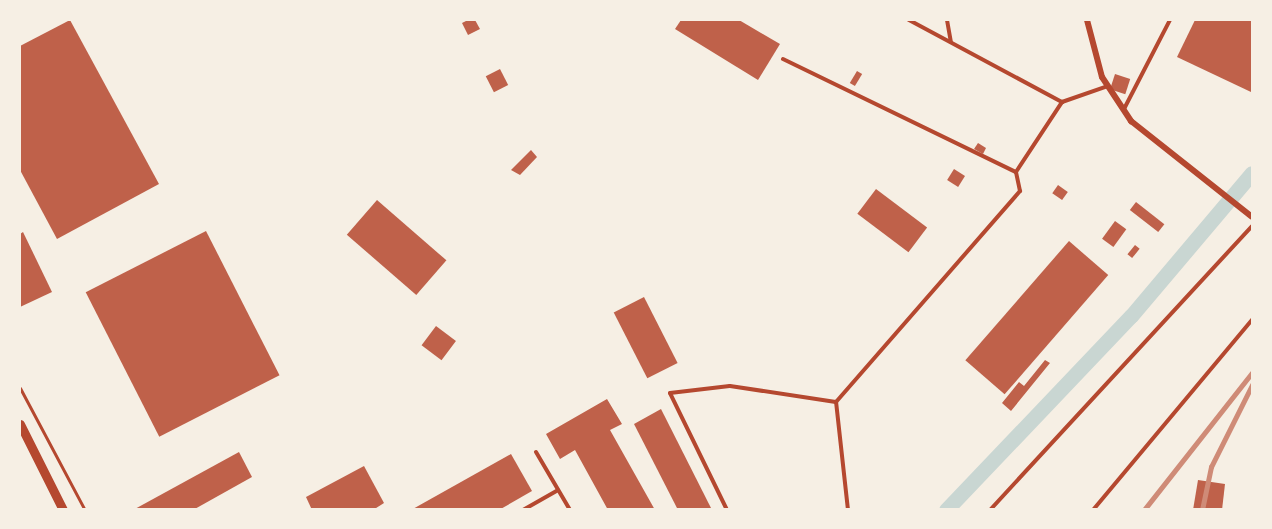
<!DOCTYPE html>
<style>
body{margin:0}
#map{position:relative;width:1272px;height:529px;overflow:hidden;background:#f6efe4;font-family:"Sofia Sans Condensed",sans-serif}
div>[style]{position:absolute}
.canal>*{height:15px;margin:-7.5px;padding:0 7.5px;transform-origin:7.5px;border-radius:7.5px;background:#c9d6d2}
.building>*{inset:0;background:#bf614a;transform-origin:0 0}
.path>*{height:3px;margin:-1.5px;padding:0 1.5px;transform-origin:1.5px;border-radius:1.5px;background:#b5482f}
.service>*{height:4px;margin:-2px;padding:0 2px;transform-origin:2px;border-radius:2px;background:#b5482f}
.minor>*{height:6px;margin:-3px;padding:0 3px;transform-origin:3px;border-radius:3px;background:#b5482f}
.tertiary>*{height:9px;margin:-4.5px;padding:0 4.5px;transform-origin:4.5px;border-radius:4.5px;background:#b5482f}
.rail>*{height:4.5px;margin:-2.25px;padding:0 2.25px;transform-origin:2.25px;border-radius:2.25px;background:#cf8b77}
span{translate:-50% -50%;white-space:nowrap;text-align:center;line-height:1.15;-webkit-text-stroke:4.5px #f6efe4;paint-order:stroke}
.frame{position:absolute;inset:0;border:21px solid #f6efe4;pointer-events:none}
</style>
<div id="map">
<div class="canal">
<div style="left:946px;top:510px;width:268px;rotate:-46.4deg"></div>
<div style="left:1131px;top:316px;width:187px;rotate:-49.8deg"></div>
</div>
<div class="building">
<div style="clip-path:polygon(70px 20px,159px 184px,57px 239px,20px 170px,20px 46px)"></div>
<div style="clip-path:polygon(468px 20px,475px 20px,480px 29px,468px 35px,462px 23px)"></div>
<div style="clip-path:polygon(681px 20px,739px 20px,780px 44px,758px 80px,675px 29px)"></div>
<div style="clip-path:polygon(1195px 20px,1252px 20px,1251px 92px,1177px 57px)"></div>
<div style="left:500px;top:69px;width:18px;height:16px;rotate:63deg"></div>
<div style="left:857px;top:71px;width:6px;height:14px;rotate:31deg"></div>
<div style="left:1115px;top:74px;width:16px;height:16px;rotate:18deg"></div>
<div style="clip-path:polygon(978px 143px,986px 148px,983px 154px,974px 149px)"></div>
<div style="clip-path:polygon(531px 150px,537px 157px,520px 175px,511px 170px)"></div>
<div style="left:954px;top:169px;width:13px;height:13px;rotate:32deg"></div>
<div style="left:1058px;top:185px;width:12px;height:10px;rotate:35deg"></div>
<div style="left:876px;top:189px;width:64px;height:31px;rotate:37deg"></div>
<div style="left:377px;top:200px;width:92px;height:46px;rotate:41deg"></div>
<div style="left:1136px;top:202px;width:36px;height:10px;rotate:38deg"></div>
<div style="left:1115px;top:221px;width:14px;height:22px;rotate:36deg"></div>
<div style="left:206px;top:231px;width:162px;height:135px;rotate:63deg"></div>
<div style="clip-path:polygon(23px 232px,52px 292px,20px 307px,20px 234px)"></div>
<div style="left:1069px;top:241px;width:52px;height:158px;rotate:41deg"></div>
<div style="left:1135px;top:245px;width:6px;height:12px;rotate:39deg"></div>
<div style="left:644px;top:297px;width:74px;height:34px;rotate:63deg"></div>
<div style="left:436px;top:326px;width:25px;height:24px;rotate:37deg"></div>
<div style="clip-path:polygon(1045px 360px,1050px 363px,1011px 411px,1002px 403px,1019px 382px,1024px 386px)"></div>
<div style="clip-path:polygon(607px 399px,622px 424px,610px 430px,655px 510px,608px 510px,575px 450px,560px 459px,546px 434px)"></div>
<div style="clip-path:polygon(661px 409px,712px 510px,678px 510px,634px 424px)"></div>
<div style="clip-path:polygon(239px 452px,252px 477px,193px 510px,133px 510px)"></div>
<div style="clip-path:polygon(511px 454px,532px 491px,499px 510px,411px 510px)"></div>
<div style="clip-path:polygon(364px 466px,384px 503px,373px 510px,312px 510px,306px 497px)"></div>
<div style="clip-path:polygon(1198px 480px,1225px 484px,1222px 510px,1193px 510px)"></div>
</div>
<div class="path">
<div style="left:20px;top:388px;width:138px;rotate:62deg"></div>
</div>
<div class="service">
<div style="left:909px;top:20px;width:174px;rotate:28.2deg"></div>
<div style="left:947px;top:20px;width:22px;rotate:80deg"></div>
<div style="left:783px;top:59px;width:259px;rotate:25.9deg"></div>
<div style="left:1124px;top:109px;width:100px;rotate:-62.7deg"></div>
<div style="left:536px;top:452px;width:67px;rotate:59.6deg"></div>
<div style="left:523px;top:510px;width:40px;rotate:-29.7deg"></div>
<div style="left:727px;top:510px;width:130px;rotate:-116deg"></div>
<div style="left:670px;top:393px;width:60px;rotate:-6.7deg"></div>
<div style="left:730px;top:386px;width:107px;rotate:8.6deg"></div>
<div style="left:848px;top:510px;width:109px;rotate:-96.3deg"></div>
<div style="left:836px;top:402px;width:280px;rotate:-48.9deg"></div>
<div style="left:1020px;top:191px;width:19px;rotate:-102deg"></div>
<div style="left:1016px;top:172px;width:84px;rotate:-56.7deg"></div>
<div style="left:1062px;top:102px;width:49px;rotate:-19.2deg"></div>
<div style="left:990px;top:510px;width:386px;rotate:-47.3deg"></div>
<div style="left:1093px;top:510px;width:248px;rotate:-50.1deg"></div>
</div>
<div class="minor">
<div style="left:1087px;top:20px;width:59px;rotate:75.3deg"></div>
<div style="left:1102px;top:77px;width:53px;rotate:56.6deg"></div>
<div style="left:1131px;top:121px;width:154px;rotate:38.4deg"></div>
</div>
<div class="tertiary">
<div style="left:20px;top:424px;width:96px;rotate:63.4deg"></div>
</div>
<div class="rail">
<div style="left:1144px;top:510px;width:174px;rotate:-51.8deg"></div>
<div style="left:1202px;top:510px;width:44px;rotate:-78.2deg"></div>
<div style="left:1211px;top:467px;width:92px;rotate:-63.4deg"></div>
</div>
<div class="frame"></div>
</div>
